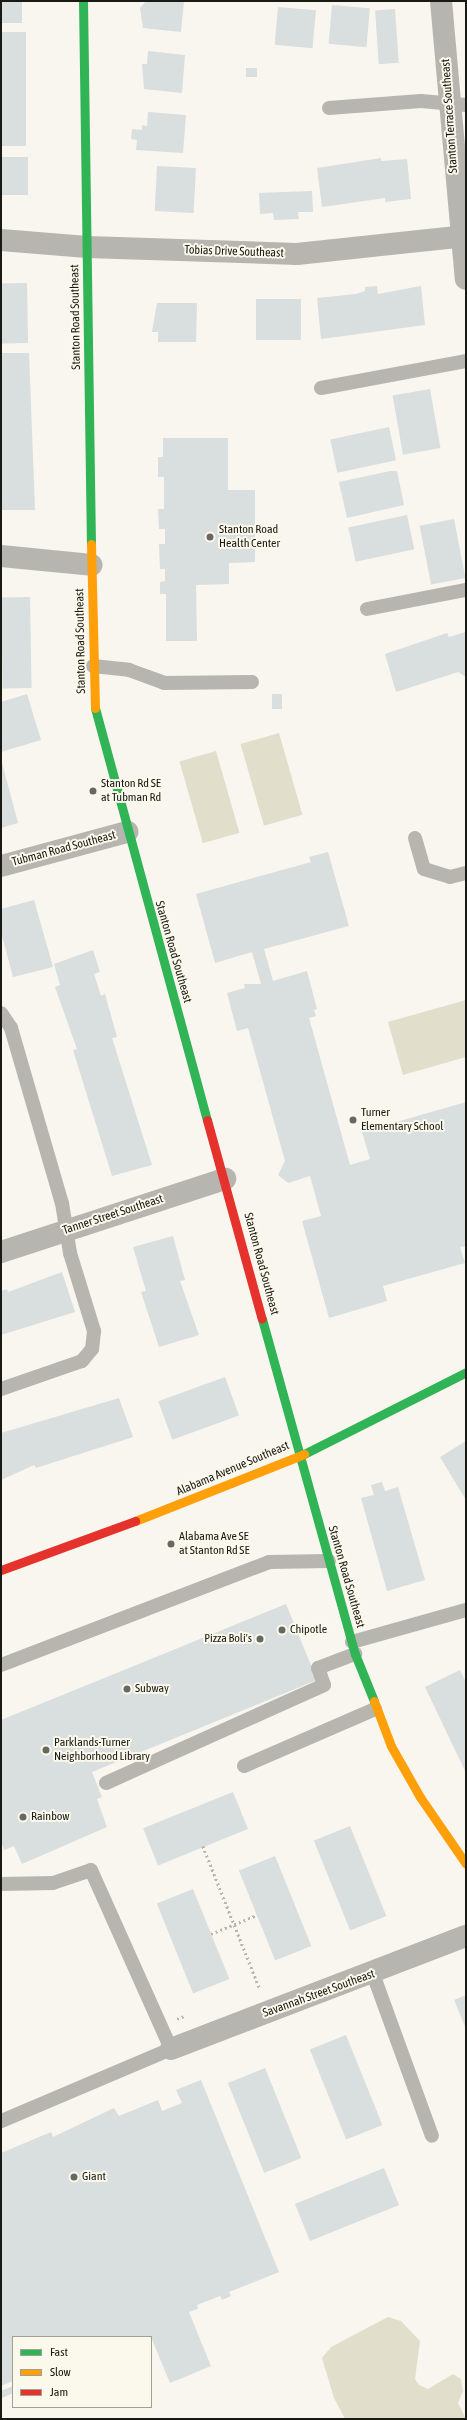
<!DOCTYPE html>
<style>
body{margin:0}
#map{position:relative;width:467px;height:2420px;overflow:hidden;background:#f8f6ee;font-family:"Asap Condensed",sans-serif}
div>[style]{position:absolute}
.green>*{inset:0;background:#e1decc;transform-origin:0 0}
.building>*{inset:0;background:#d9dedf;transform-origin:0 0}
.path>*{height:2.5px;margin-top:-1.25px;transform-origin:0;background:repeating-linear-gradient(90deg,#b7b5b1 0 2px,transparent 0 5px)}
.lane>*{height:14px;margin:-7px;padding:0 7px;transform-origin:7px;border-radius:7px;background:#b6b5af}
.street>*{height:22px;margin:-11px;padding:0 11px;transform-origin:11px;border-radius:11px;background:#b6b5af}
.fast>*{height:9px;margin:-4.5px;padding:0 4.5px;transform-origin:4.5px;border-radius:4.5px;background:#30b455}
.slow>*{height:9px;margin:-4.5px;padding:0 4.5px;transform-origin:4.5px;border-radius:4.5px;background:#ff9f0a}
.jam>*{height:9px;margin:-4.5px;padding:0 4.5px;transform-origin:4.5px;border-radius:4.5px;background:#e5322d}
.dots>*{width:11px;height:11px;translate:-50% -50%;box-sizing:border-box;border:2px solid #fbf9eb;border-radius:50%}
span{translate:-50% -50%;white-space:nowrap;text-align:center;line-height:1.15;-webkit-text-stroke:4px #fbf9eb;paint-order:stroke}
.street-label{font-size:12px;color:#1a1a15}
.poi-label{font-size:12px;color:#1a1a15}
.left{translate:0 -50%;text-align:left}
.right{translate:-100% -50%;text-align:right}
.frame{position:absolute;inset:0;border:2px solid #1a1a15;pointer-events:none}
.legend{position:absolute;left:12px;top:2336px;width:140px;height:72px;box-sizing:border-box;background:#fbf9eb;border:1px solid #a1a095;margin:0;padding:5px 7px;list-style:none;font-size:12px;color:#1a1a15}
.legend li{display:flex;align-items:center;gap:8px;height:20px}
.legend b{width:20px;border:1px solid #a1a095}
</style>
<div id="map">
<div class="green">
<div style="left:279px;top:733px;width:85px;height:40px;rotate:74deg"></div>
<div style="left:216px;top:751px;width:85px;height:38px;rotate:74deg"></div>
<div style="clip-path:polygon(466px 1000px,466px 1057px,403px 1075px,388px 1022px)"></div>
<div style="clip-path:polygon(388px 2317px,401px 2321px,420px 2341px,415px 2379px,419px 2385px,428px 2389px,453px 2374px,461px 2379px,463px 2391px,458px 2403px,466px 2419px,345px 2419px,334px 2398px,322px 2358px,331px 2347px)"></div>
</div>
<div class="building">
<div style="left:1px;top:1px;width:21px;height:22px"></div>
<div style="clip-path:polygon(146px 1px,184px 1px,181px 32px,143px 28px,140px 8px)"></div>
<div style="left:332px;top:5px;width:38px;height:39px;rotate:5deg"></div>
<div style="left:278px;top:7px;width:38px;height:38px;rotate:5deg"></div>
<div style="left:395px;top:9px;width:54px;height:20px;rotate:86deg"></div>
<div style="left:1px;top:32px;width:25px;height:114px"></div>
<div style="clip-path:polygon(148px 51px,185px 55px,182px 93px,144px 89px,142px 64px,147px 64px)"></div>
<div style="left:246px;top:68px;width:11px;height:9px"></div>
<div style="clip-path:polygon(148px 112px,186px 115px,183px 153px,136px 150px,137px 140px,131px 139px,132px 129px,142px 130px,142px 125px,147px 126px)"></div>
<div style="left:1px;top:157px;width:27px;height:38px"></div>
<div style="clip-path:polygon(381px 158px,381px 161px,407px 159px,411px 199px,385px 202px,385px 198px,322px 207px,317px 168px)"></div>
<div style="left:157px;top:166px;width:39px;height:45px;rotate:3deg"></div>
<div style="clip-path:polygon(312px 191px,313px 212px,298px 212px,299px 219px,274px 220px,273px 213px,260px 214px,259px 193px)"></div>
<div style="left:27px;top:283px;width:60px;height:26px;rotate:89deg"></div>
<div style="clip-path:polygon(377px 286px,378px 294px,421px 286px,425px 325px,321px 339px,317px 298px,356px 294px,365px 291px,365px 287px)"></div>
<div style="left:256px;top:299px;width:45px;height:41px"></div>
<div style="clip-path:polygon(157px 303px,197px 303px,196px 342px,158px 342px,158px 332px,152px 332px)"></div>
<div style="clip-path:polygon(1px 353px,29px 353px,35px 510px,1px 510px)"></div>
<div style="left:430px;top:389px;width:60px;height:38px;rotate:80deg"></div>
<div style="left:389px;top:427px;width:34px;height:60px;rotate:78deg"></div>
<div style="clip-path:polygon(163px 438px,228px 438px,228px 490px,255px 490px,255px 562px,229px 563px,229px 584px,196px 585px,197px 641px,166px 641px,166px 594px,160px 594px,160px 582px,165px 581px,165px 569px,160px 569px,159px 544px,165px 544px,165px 529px,159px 529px,158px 509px,164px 509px,164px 477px,158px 477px,158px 457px,163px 457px)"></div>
<div style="clip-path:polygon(390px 471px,397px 471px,404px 505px,347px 518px,339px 482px)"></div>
<div style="left:407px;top:515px;width:35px;height:60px;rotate:78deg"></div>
<div style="left:454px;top:519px;width:60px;height:35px;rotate:79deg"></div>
<div style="left:30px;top:597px;width:91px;height:29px;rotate:89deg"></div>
<div style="clip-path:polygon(466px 632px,466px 677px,458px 672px,396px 692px,385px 654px,447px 633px,449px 637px)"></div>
<div style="clip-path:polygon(27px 694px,41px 740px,1px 752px,1px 702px)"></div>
<div style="left:272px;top:694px;width:10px;height:15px"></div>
<div style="clip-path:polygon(1px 759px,18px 823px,1px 828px)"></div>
<div style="clip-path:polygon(328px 852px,349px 926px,264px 949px,273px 981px,307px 971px,317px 1009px,314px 1010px,316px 1016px,309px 1018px,350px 1165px,370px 1159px,362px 1132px,466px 1102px,466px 1246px,460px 1247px,465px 1263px,383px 1286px,387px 1301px,329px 1318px,302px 1221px,321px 1216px,310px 1176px,288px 1183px,278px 1175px,285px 1161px,248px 1028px,237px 1031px,227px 993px,245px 988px,244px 984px,261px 984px,252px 952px,215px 963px,196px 894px,311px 862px,309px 857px)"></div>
<div style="clip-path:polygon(34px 900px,53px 967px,13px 977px,1px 932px,1px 909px)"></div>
<div style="clip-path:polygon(93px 950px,100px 972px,94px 974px,101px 996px,105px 994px,117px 1037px,112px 1038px,152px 1165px,112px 1176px,73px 1050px,77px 1049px,55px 987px,60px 985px,54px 964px)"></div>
<div style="clip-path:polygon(173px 1236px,185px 1280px,180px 1281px,199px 1335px,159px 1347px,141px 1292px,146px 1291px,133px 1247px)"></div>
<div style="clip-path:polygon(62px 1272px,75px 1312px,1px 1335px,1px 1291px,7px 1289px,8px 1292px)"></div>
<div style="left:225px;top:1377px;width:41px;height:71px;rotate:70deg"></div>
<div style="clip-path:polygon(119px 1398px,133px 1437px,36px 1468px,34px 1465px,1px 1480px,1px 1433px)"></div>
<div style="clip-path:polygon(466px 1441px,466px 1500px,440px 1457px)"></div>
<div style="clip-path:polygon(382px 1482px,385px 1491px,398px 1487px,425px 1580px,387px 1591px,361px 1498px,374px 1495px,371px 1485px)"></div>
<div style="clip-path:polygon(286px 1604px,317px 1680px,92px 1772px,102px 1797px,97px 1799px,107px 1827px,22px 1864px,14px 1846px,4px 1850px,1px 1842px,1px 1720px)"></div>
<div style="clip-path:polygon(460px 1670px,466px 1682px,466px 1773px,425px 1687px)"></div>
<div style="left:233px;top:1792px;width:40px;height:97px;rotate:68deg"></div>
<div style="left:350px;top:1826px;width:97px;height:39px;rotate:68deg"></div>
<div style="left:275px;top:1856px;width:97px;height:39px;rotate:68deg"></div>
<div style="left:193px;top:1889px;width:97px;height:39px;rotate:68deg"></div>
<div style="clip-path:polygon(466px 1995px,466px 2029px,454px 2000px)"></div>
<div style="left:346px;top:2035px;width:97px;height:39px;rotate:68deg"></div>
<div style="left:265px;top:2068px;width:97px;height:40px;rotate:68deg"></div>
<div style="clip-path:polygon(201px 2080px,279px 2272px,229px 2292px,231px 2296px,222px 2300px,220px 2296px,197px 2305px,198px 2309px,189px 2312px,211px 2366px,170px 2383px,151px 2337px,13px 2337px,13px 2381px,1px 2386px,1px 2153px,51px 2132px,53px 2137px,114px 2108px,119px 2116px,158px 2100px,162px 2111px,182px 2103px,176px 2090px)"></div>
<div style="left:384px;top:2168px;width:40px;height:96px;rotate:68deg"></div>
<div style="clip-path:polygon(13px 2386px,13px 2393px,2px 2398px,1px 2391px)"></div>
</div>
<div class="path">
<div style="left:203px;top:1846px;width:152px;rotate:68.3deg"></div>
<div style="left:211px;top:1934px;width:50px;rotate:-22.4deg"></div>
<div style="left:177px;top:2019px;width:8px;rotate:-23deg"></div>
</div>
<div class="lane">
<div style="left:329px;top:108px;width:92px;rotate:-4.4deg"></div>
<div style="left:421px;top:101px;width:45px;rotate:5.1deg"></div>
<div style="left:321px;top:388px;width:147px;rotate:-10.5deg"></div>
<div style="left:367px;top:609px;width:101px;rotate:-10.9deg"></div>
<div style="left:93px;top:666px;width:36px;rotate:6deg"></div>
<div style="left:129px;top:670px;width:37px;rotate:20deg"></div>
<div style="left:164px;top:683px;width:88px;rotate:-0.7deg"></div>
<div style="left:415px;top:838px;width:32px;rotate:74deg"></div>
<div style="left:424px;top:869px;width:27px;rotate:17deg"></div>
<div style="left:450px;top:877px;width:16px;rotate:-14deg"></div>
<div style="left:1px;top:1013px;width:18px;rotate:56deg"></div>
<div style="left:11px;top:1028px;width:182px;rotate:73.8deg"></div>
<div style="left:62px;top:1203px;width:51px;rotate:80.9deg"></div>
<div style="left:70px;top:1253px;width:82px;rotate:72.9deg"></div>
<div style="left:94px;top:1331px;width:18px;rotate:96deg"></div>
<div style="left:92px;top:1349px;width:16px;rotate:130deg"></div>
<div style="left:82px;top:1361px;width:86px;rotate:160.9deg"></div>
<div style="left:352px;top:1642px;width:118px;rotate:-15.7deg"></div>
<div style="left:1px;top:1665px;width:287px;rotate:-21deg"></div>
<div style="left:269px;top:1562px;width:60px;rotate:-1deg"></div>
<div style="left:244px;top:1766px;width:143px;rotate:-23.5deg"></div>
<div style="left:106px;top:1783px;width:239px;rotate:-24.2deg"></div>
<div style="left:324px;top:1685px;width:18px;rotate:-109deg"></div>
<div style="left:318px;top:1668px;width:40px;rotate:-21deg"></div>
<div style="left:1px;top:1884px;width:52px;rotate:-1.1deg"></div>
<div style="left:53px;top:1883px;width:40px;rotate:-18.9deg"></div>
<div style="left:91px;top:1870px;width:196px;rotate:65.9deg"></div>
<div style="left:171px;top:2049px;width:185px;rotate:157deg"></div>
<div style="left:373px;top:1974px;width:172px;rotate:70deg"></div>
</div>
<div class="street">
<div style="left:441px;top:1px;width:279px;rotate:84.9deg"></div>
<div style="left:1px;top:240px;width:86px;rotate:4.7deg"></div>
<div style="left:87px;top:247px;width:210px;rotate:1.9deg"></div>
<div style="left:297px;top:254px;width:170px;rotate:-6.1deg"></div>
<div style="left:1px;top:556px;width:91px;rotate:5.6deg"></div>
<div style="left:1px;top:866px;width:131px;rotate:-15.1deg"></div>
<div style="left:1px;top:1252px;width:236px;rotate:-18.1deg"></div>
<div style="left:171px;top:2049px;width:316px;rotate:-21deg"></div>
</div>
<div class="fast">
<div style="left:83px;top:1px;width:543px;rotate:89.16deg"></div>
<div style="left:95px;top:708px;width:427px;rotate:74.8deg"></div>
<div style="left:262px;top:1319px;width:348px;rotate:74.5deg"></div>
<div style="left:355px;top:1654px;width:51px;rotate:68deg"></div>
<div style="left:304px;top:1454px;width:182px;rotate:-26.8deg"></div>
</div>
<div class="slow">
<div style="left:91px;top:544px;width:164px;rotate:88.6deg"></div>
<div style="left:135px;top:1521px;width:182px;rotate:-21.6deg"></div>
<div style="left:374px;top:1701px;width:48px;rotate:69.3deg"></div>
<div style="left:391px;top:1746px;width:59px;rotate:60.4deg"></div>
<div style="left:420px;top:1797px;width:81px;rotate:55.5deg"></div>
</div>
<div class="jam">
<div style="left:207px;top:1120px;width:206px;rotate:74.6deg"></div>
<div style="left:1px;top:1570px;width:143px;rotate:-20.1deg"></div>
</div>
<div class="dots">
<div style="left:210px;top:537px;background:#686761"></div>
<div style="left:93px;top:791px;background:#686761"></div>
<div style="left:353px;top:1120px;background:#686761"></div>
<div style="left:171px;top:1544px;background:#686761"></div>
<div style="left:282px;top:1630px;background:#686761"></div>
<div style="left:260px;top:1639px;background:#686761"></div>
<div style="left:127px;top:1689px;background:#686761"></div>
<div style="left:46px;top:1750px;background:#686761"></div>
<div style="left:23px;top:1817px;background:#686761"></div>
<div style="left:74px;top:2177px;background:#686761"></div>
</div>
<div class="street-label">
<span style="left:450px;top:116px;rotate:-94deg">Stanton Terrace Southeast</span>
<span style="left:234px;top:252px;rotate:2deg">Tobias Drive Southeast</span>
<span style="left:76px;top:317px;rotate:-91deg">Stanton Road Southeast</span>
<span style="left:81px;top:641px;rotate:-91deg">Stanton Road Southeast</span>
<span style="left:64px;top:849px;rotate:-15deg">Tubman Road Southeast</span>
<span style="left:173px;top:952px;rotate:74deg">Stanton Road Southeast</span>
<span style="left:113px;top:1215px;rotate:-18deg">Tanner Street Southeast</span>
<span style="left:261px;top:1264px;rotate:75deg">Stanton Road Southeast</span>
<span style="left:233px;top:1469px;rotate:-23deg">Alabama Avenue Southeast</span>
<span style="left:346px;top:1577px;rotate:74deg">Stanton Road Southeast</span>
<span style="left:319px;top:1994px;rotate:-20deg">Savannah Street Southeast</span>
</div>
<div class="poi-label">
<span class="left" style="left:219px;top:537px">Stanton Road<br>Health Center</span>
<span class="left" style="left:101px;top:791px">Stanton Rd SE<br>at Tubman Rd</span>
<span class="left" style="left:361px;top:1120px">Turner<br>Elementary School</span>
<span class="left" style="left:179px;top:1544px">Alabama Ave SE<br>at Stanton Rd SE</span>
<span class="left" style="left:290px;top:1630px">Chipotle</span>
<span class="right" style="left:252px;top:1639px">Pizza Boli's</span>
<span class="left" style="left:135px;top:1689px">Subway</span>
<span class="left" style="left:54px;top:1750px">Parklands-Turner<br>Neighborhood Library</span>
<span class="left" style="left:31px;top:1817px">Rainbow</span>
<span class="left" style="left:82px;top:2177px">Giant</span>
</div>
<div class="frame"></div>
<ul class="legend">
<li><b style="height:5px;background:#30b455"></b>Fast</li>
<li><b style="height:5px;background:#ff9f0a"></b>Slow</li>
<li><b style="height:5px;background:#e5322d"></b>Jam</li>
</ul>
</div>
